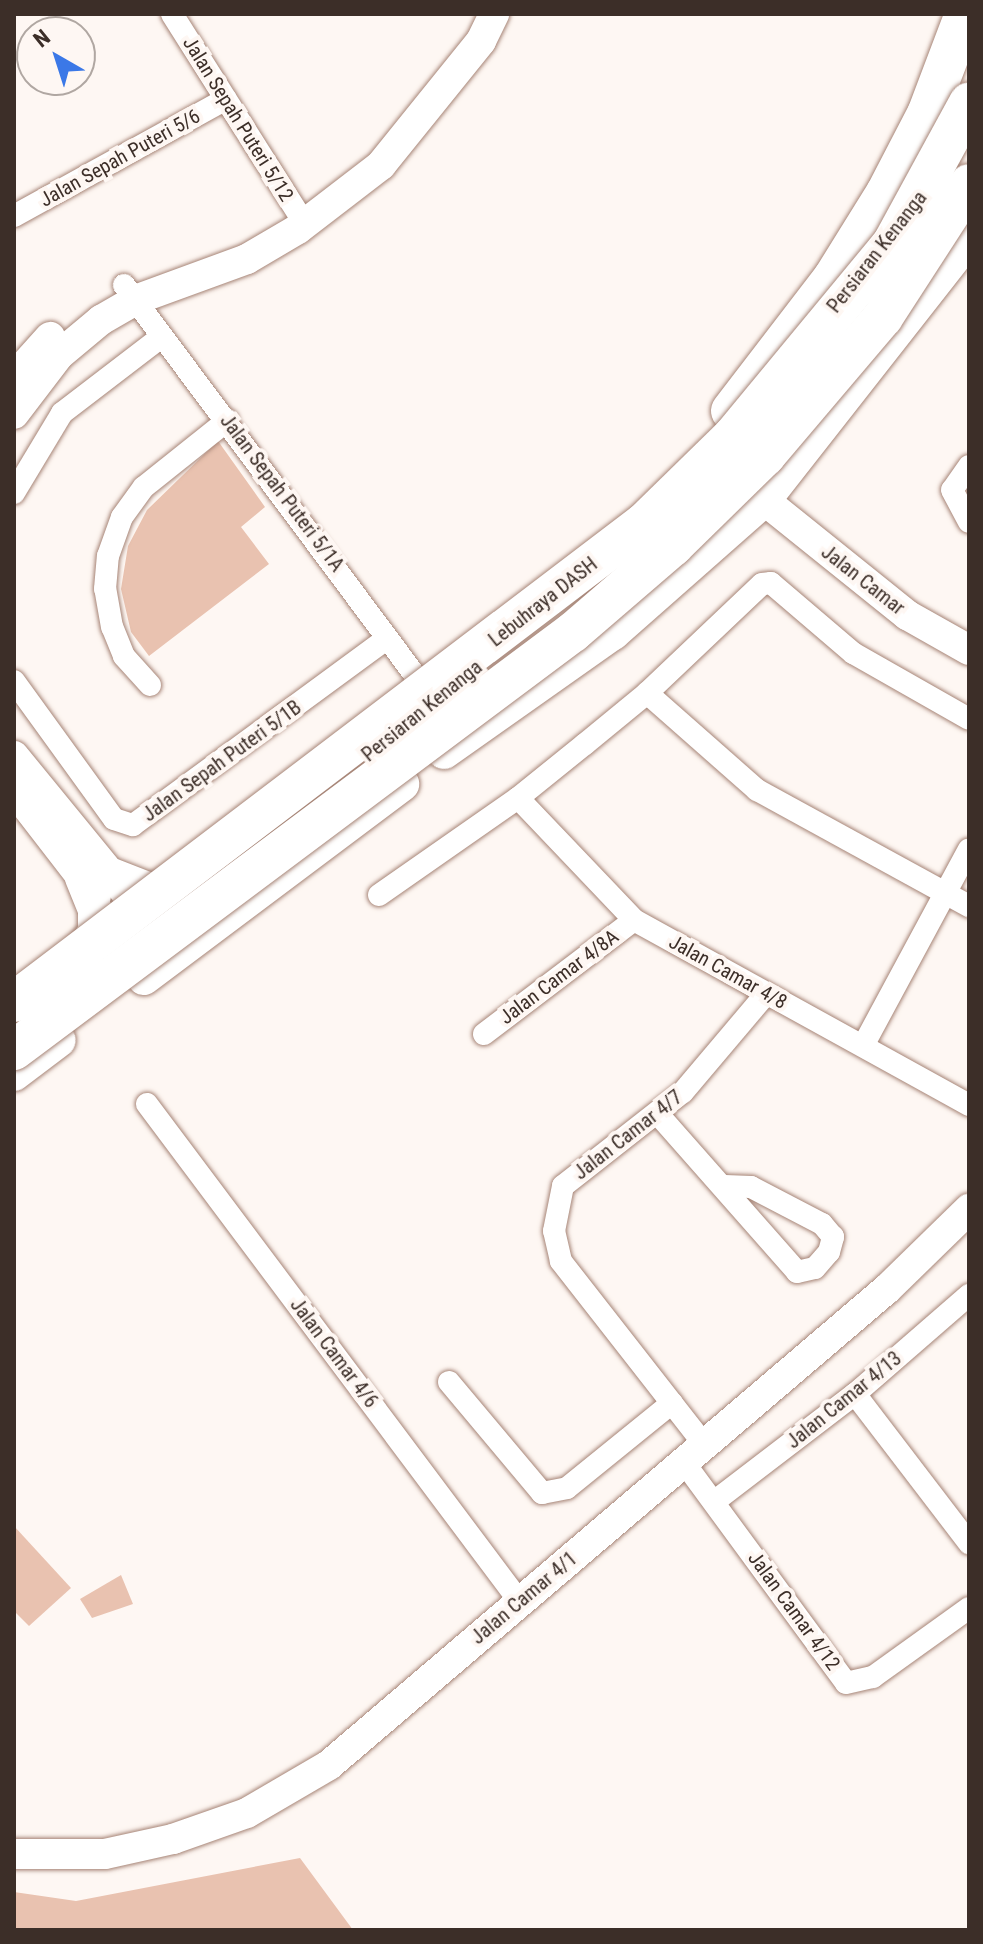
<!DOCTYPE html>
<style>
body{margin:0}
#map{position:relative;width:983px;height:1944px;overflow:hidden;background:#fef7f3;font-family:"Roboto Condensed",sans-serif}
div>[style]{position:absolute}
.green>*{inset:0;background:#e9c2b0}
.roads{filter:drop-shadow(0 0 2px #a68476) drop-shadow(0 0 2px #a68476)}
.street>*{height:22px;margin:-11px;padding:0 11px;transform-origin:11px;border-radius:11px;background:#fff}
.secondary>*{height:30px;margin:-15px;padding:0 15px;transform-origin:15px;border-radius:15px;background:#fff}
.primary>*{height:34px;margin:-17px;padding:0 17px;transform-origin:17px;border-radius:17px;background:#fff}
.highway>*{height:40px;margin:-20px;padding:0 20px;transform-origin:20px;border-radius:20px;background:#fff}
.bridges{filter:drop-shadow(0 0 2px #a68476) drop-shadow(0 0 2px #a68476)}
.highway-bridge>*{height:40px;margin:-20px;padding:0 20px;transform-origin:20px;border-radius:20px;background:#fff}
span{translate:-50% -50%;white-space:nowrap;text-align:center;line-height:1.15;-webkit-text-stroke:8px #fef7f3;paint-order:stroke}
.street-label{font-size:20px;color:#3c2e28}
.frame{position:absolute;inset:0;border:16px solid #3c2e28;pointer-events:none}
.north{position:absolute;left:16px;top:16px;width:80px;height:80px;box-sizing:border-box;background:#fef7f3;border:2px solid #b0a7a2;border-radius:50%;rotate:321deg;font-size:22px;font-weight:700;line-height:32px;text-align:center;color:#3c2e28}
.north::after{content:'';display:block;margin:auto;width:28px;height:36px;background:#3b78e7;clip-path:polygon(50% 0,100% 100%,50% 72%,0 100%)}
</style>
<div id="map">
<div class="green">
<div style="clip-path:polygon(218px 441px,265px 507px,241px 527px,269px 564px,149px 656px,131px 632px,121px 589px,128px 546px,147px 510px)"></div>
<div style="clip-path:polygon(14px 1526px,71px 1588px,29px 1626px,14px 1611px)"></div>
<div style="clip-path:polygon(121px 1575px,133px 1604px,92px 1618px,80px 1599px)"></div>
<div style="clip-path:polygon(300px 1858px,353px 1930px,14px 1930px,14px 1892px,76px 1901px)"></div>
</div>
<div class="roads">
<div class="street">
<div style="left:172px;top:14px;width:249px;rotate:57.7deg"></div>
<div style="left:14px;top:216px;width:242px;rotate:-28.9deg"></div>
<div style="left:124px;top:285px;width:515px;rotate:53.29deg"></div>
<div style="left:969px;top:466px;width:29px;rotate:125deg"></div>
<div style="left:952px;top:490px;width:36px;rotate:62deg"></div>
<div style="left:14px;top:493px;width:93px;rotate:-59deg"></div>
<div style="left:62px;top:413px;width:125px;rotate:-37.5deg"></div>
<div style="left:14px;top:681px;width:170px;rotate:54.1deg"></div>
<div style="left:114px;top:819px;width:20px;rotate:18deg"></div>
<div style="left:133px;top:825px;width:314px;rotate:-36.3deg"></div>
<div style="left:150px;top:685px;width:39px;rotate:-132deg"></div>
<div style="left:124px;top:656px;width:31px;rotate:-112deg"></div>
<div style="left:112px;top:627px;width:39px;rotate:-100deg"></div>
<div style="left:105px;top:589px;width:33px;rotate:-85deg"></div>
<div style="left:108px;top:556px;width:41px;rotate:-70.3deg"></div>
<div style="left:122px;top:517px;width:37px;rotate:-54deg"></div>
<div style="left:144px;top:487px;width:107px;rotate:-38.6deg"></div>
<div style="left:647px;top:693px;width:147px;rotate:41.4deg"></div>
<div style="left:757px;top:790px;width:242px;rotate:28.7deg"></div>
<div style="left:518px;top:798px;width:168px;rotate:46.4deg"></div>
<div style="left:634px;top:920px;width:383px;rotate:28.9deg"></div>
<div style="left:379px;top:895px;width:169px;rotate:-34.9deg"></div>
<div style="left:518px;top:798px;width:86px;rotate:-38.9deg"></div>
<div style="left:585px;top:744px;width:80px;rotate:-39.4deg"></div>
<div style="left:647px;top:693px;width:158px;rotate:-43.5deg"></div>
<div style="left:762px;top:584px;width:9px;rotate:-6deg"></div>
<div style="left:771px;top:583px;width:108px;rotate:40.5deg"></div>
<div style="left:853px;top:653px;width:133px;rotate:29.6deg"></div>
<div style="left:484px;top:1034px;width:188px;rotate:-37.2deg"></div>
<div style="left:864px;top:1044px;width:221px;rotate:-61.7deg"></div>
<div style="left:147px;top:1104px;width:622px;rotate:53.17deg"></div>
<div style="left:657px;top:1113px;width:212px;rotate:48.6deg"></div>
<div style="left:797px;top:1272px;width:18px;rotate:-13deg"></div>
<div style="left:815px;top:1268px;width:21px;rotate:-49deg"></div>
<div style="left:829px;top:1252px;width:16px;rotate:-75deg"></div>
<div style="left:833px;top:1237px;width:17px;rotate:-130deg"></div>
<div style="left:822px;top:1224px;width:80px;rotate:-152.5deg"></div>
<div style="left:751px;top:1187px;width:26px;rotate:-178deg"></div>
<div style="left:449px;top:1382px;width:145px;rotate:50deg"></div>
<div style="left:542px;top:1493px;width:25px;rotate:-11deg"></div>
<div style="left:567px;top:1488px;width:135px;rotate:-39deg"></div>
<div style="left:855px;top:1394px;width:188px;rotate:52.6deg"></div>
<div style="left:703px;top:1443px;width:231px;rotate:-128deg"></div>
<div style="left:561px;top:1261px;width:31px;rotate:-103deg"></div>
<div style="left:554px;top:1231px;width:46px;rotate:-78.7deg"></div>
<div style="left:563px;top:1186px;width:152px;rotate:-38.1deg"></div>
<div style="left:683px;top:1092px;width:127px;rotate:-49.8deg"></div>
<div style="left:683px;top:1461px;width:275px;rotate:53.7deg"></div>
<div style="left:846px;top:1683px;width:28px;rotate:-13deg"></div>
<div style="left:873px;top:1677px;width:118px;rotate:-35.7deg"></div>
<div style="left:715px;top:1501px;width:176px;rotate:-37.4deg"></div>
<div style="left:855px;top:1394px;width:151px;rotate:-41deg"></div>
</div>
<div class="secondary">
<div style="left:14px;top:377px;width:54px;rotate:-48deg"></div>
<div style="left:14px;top:414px;width:74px;rotate:-52.7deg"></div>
<div style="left:59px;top:355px;width:55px;rotate:-39.8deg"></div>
<div style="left:101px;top:320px;width:39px;rotate:-30deg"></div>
<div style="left:135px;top:300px;width:119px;rotate:-20.1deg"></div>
<div style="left:247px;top:259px;width:59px;rotate:-30.5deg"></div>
<div style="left:298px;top:229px;width:105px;rotate:-37.6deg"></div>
<div style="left:381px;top:165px;width:159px;rotate:-51.1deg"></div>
<div style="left:481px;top:41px;width:30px;rotate:-64deg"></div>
<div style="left:764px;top:500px;width:184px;rotate:38.8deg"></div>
<div style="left:907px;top:615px;width:71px;rotate:29.4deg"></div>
<div style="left:14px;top:756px;width:178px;rotate:50.7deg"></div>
<div style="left:14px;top:790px;width:134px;rotate:52.3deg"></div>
<div style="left:14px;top:1854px;width:91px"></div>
<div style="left:105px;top:1854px;width:70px;rotate:-12.4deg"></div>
<div style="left:173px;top:1839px;width:78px;rotate:-19.4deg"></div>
<div style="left:247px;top:1813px;width:95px;rotate:-30.3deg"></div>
<div style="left:329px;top:1765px;width:733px;rotate:-40.47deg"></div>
<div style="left:887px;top:1289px;width:115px;rotate:-44.3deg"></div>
</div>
<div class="primary">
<div style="left:444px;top:752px;width:207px;rotate:-35.2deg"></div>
<div style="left:613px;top:633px;width:201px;rotate:-41.4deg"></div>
<div style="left:764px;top:500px;width:332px;rotate:-51.9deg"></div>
<div style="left:220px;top:870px;width:103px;rotate:-37.5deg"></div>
<div style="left:112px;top:875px;width:44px;rotate:21.3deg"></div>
<div style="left:153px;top:891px;width:28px;rotate:-19deg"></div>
<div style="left:80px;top:957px;width:30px;rotate:-60deg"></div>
<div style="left:95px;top:931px;width:21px;rotate:-90deg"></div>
<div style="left:95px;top:910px;width:35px;rotate:-112deg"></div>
<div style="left:144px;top:978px;width:323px;rotate:-36.9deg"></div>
<div style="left:14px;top:1074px;width:56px;rotate:-37.1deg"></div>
</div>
<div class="highway">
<div style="left:731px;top:411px;width:168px;rotate:-52.5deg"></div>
<div style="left:833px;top:278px;width:100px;rotate:-58.1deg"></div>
<div style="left:886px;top:193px;width:89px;rotate:-62.6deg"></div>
<div style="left:927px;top:114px;width:107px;rotate:-69.2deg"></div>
</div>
</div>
<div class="bridges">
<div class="highway-bridge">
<div style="left:14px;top:1002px;width:791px;rotate:-37.25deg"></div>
<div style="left:644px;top:523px;width:124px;rotate:-44.3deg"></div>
<div style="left:733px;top:436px;width:249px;rotate:-50.4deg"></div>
<div style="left:892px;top:244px;width:161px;rotate:-61.4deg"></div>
<div style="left:14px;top:1050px;width:698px;rotate:-36.79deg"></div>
<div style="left:573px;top:632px;width:132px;rotate:-40.7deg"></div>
<div style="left:673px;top:546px;width:129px;rotate:-44.4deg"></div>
<div style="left:765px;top:456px;width:182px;rotate:-49.7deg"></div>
<div style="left:883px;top:317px;width:158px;rotate:-57.1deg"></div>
</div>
</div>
<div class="street-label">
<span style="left:238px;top:119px;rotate:58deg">Jalan Sepah Puteri 5/12</span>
<span style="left:120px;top:158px;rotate:-29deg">Jalan Sepah Puteri 5/6</span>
<span style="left:877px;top:252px;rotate:-52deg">Persiaran Kenanga</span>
<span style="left:282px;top:493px;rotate:53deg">Jalan Sepah Puteri 5/1A</span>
<span style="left:863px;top:580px;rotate:38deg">Jalan Camar</span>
<span style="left:543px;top:602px;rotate:-38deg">Lebuhraya DASH</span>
<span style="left:422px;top:711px;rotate:-39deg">Persiaran Kenanga</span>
<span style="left:222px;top:761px;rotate:-36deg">Jalan Sepah Puteri 5/1B</span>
<span style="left:728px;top:972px;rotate:29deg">Jalan Camar 4/8</span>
<span style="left:559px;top:977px;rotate:-37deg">Jalan Camar 4/8A</span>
<span style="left:628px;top:1135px;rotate:-38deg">Jalan Camar 4/7</span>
<span style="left:334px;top:1353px;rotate:53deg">Jalan Camar 4/6</span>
<span style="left:844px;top:1400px;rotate:-39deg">Jalan Camar 4/13</span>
<span style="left:524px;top:1598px;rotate:-40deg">Jalan Camar 4/1</span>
<span style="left:794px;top:1611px;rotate:54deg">Jalan Camar 4/12</span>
</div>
<div class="frame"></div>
<div class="north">N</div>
</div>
